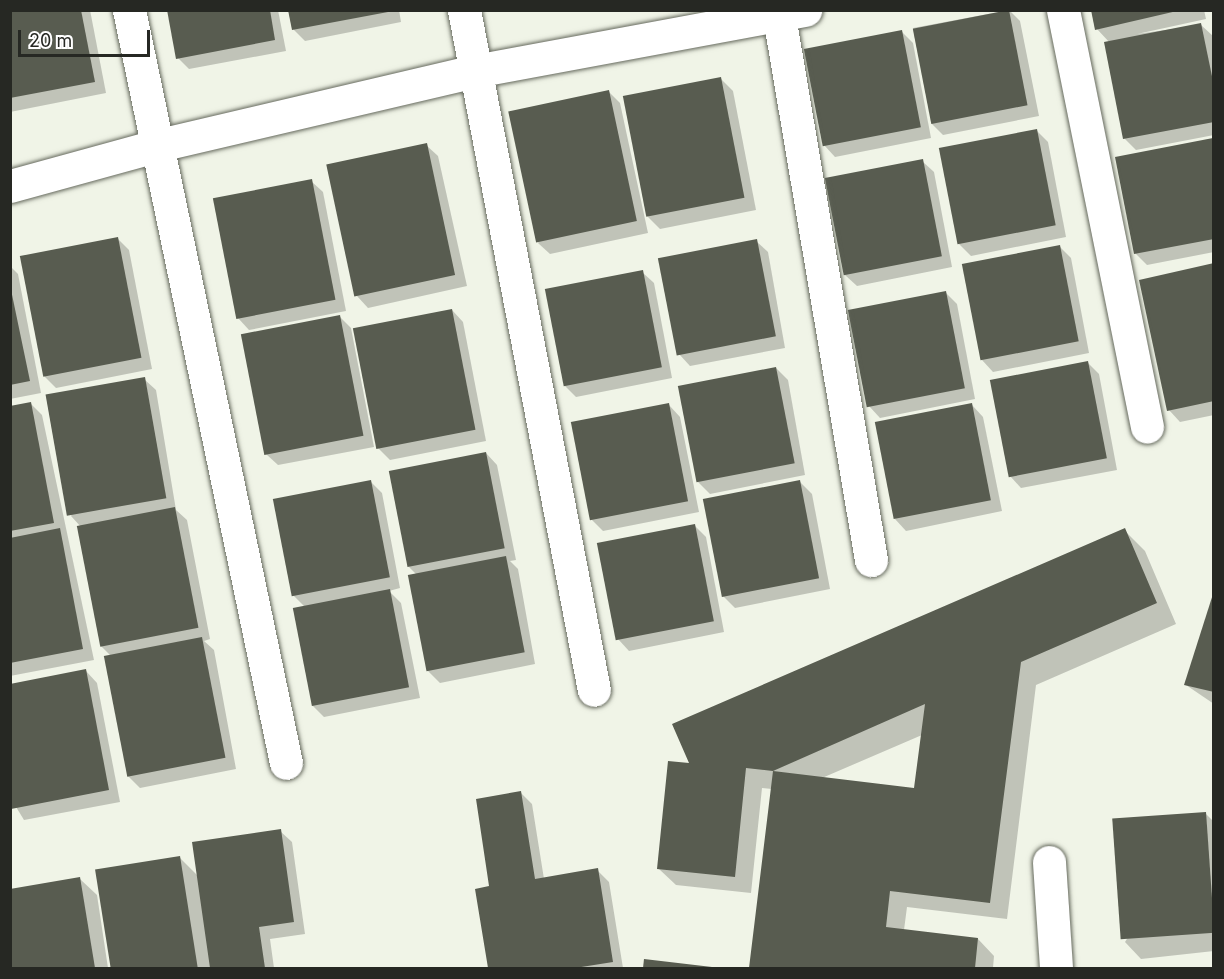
<!DOCTYPE html>
<style>
body{margin:0}
#map{position:relative;width:1224px;height:979px;overflow:hidden;background:#f0f4e7;font-family:Inter,sans-serif}
div>[style]{position:absolute}
.shadow>*{inset:0;background:#0003}
.building>*{inset:0;background:#585c50;transform-origin:0 0}
.roads{filter:drop-shadow(0 0 2px #666a5e) drop-shadow(0 0 2px #666a5e)}
.minor>*{height:33px;margin:-16.5px;padding:0 16.5px;transform-origin:16.5px;border-radius:16.5px;background:#fff}
span{translate:-50% -50%;white-space:nowrap;text-align:center;line-height:1.15;-webkit-text-stroke:6px #fff;paint-order:stroke}
.frame{position:absolute;inset:0;border:12px solid #262823;pointer-events:none}
.scale{position:absolute;left:18px;top:30px;width:132px;height:27px;box-sizing:border-box;border:3px solid #262823;border-top:0;padding-left:8px;font-size:18px;line-height:21px;white-space:nowrap;color:#262823;-webkit-text-stroke:4px #fff;paint-order:stroke}
</style>
<div id="map">
<div class="shadow">
<div style="clip-path:polygon(10px 10px,90px 10px,106px 93px,10px 112px)"></div>
<div style="clip-path:polygon(169px 10px,278px 10px,286px 51px,189px 69px,178px 58px)"></div>
<div style="clip-path:polygon(290px 10px,399px 10px,401px 22px,305px 41px,294px 30px)"></div>
<div style="clip-path:polygon(1009px 10px,1020px 21px,1039px 116px,943px 135px,932px 124px,913px 28px)"></div>
<div style="clip-path:polygon(1093px 10px,1204px 10px,1206px 19px,1137px 34px,1201px 25px,1213px 36px,1214px 135px,1136px 150px,1124px 138px,1110px 43px,1097px 29px)"></div>
<div style="clip-path:polygon(901px 31px,913px 43px,931px 138px,835px 157px,824px 145px)"></div>
<div style="clip-path:polygon(721px 79px,733px 91px,756px 210px,660px 229px,648px 217px)"></div>
<div style="clip-path:polygon(609px 92px,620px 103px,648px 233px,550px 254px,538px 243px)"></div>
<div style="clip-path:polygon(1036px 130px,1048px 142px,1066px 237px,971px 256px,959px 244px)"></div>
<div style="clip-path:polygon(1212px 140px,1214px 252px,1147px 265px,1135px 253px)"></div>
<div style="clip-path:polygon(426px 145px,438px 156px,467px 286px,368px 308px,357px 296px)"></div>
<div style="clip-path:polygon(922px 161px,934px 172px,952px 267px,857px 286px,845px 275px)"></div>
<div style="clip-path:polygon(311px 181px,323px 192px,346px 311px,249px 330px,238px 318px)"></div>
<div style="clip-path:polygon(118px 239px,129px 250px,152px 369px,56px 388px,45px 377px,22px 258px)"></div>
<div style="clip-path:polygon(756px 241px,768px 252px,785px 348px,690px 366px,679px 354px)"></div>
<div style="clip-path:polygon(1059px 246px,1071px 258px,1089px 353px,993px 372px,982px 360px)"></div>
<div style="clip-path:polygon(1214px 265px,1214px 415px,1180px 422px,1169px 410px)"></div>
<div style="clip-path:polygon(10px 266px,18px 274px,41px 393px,10px 399px)"></div>
<div style="clip-path:polygon(642px 272px,654px 283px,672px 378px,576px 397px,565px 386px)"></div>
<div style="clip-path:polygon(945px 292px,957px 304px,975px 399px,880px 418px,869px 406px)"></div>
<div style="clip-path:polygon(452px 310px,463px 322px,486px 441px,390px 460px,378px 448px)"></div>
<div style="clip-path:polygon(340px 317px,351px 328px,374px 447px,278px 465px,266px 454px)"></div>
<div style="clip-path:polygon(1087px 362px,1099px 374px,1117px 470px,1021px 488px,1010px 476px)"></div>
<div style="clip-path:polygon(776px 368px,788px 380px,805px 475px,710px 494px,698px 482px)"></div>
<div style="clip-path:polygon(144px 379px,156px 390px,176px 510px,187px 520px,210px 639px,204px 641px,214px 650px,236px 769px,140px 788px,128px 776px,111px 656px,101px 646px,81px 527px,71px 516px)"></div>
<div style="clip-path:polygon(30px 403px,42px 415px,94px 660px,10px 676px,10px 407px)"></div>
<div style="clip-path:polygon(669px 405px,680px 417px,699px 512px,603px 531px,591px 519px)"></div>
<div style="clip-path:polygon(972px 405px,983px 417px,1002px 511px,906px 531px,895px 519px)"></div>
<div style="clip-path:polygon(486px 453px,497px 465px,516px 560px,510px 561px,518px 569px,535px 664px,440px 683px,428px 671px,416px 574px,409px 567px)"></div>
<div style="clip-path:polygon(370px 481px,382px 493px,400px 588px,389px 591px,401px 603px,420px 698px,324px 717px,312px 705px,306px 608px,293px 595px)"></div>
<div style="clip-path:polygon(800px 482px,812px 494px,830px 589px,735px 608px,723px 596px)"></div>
<div style="clip-path:polygon(694px 525px,706px 537px,724px 632px,629px 651px,618px 639px)"></div>
<div style="clip-path:polygon(evenodd,1124px 530px,1145px 551px,1176px 624px,1036px 685px,1007px 919px,907px 907px,904px 930px,978px 939px,994px 956px,993px 968px,751px 968px,772px 789px,762px 788px,751px 893px,676px 885px,659px 869px,691px 764px,1124px 530px,922px 735px,916px 790px,822px 778px,922px 735px)"></div>
<div style="clip-path:polygon(1214px 597px,1214px 704px,1186px 685px)"></div>
<div style="clip-path:polygon(86px 671px,97px 683px,120px 802px,24px 820px,10px 797px,10px 685px)"></div>
<div style="clip-path:polygon(521px 793px,532px 804px,544px 879px,597px 870px,609px 882px,623px 968px,489px 968px,477px 890px,491px 887px)"></div>
<div style="clip-path:polygon(1206px 814px,1214px 822px,1214px 951px,1141px 959px,1125px 942px)"></div>
<div style="clip-path:polygon(280px 831px,292px 842px,305px 934px,270px 939px,274px 968px,112px 968px,97px 871px,180px 858px,198px 876px)"></div>
<div style="clip-path:polygon(80px 879px,97px 895px,108px 968px,10px 968px,10px 890px)"></div>
<div style="clip-path:polygon(646px 960px,711px 968px,645px 968px)"></div>
</div>
<div class="building">
<div style="clip-path:polygon(10px 10px,81px 10px,95px 82px,10px 98px)"></div>
<div style="clip-path:polygon(167px 10px,270px 10px,275px 40px,176px 59px)"></div>
<div style="clip-path:polygon(288px 10px,388px 10px,388px 12px,292px 30px)"></div>
<div style="left:1009px;top:10px;width:97px;height:98px;rotate:79deg"></div>
<div style="clip-path:polygon(1091px 10px,1177px 10px,1177px 11px,1095px 30px)"></div>
<div style="clip-path:polygon(1201px 23px,1214px 86px,1214px 122px,1123px 139px,1104px 42px)"></div>
<div style="left:902px;top:30px;width:99px;height:100px;rotate:79deg"></div>
<div style="left:721px;top:77px;width:123px;height:100px;rotate:79deg"></div>
<div style="left:609px;top:90px;width:134px;height:103px;rotate:78deg"></div>
<div style="left:1037px;top:129px;width:98px;height:100px;rotate:79deg"></div>
<div style="clip-path:polygon(1213px 138px,1214px 239px,1134px 254px,1115px 157px)"></div>
<div style="left:427px;top:143px;width:135px;height:103px;rotate:78deg"></div>
<div style="left:923px;top:159px;width:99px;height:100px;rotate:79deg"></div>
<div style="left:312px;top:179px;width:123px;height:101px;rotate:79deg"></div>
<div style="left:118px;top:237px;width:123px;height:100px;rotate:79deg"></div>
<div style="left:757px;top:239px;width:99px;height:101px;rotate:79deg"></div>
<div style="left:1060px;top:245px;width:98px;height:100px;rotate:79deg"></div>
<div style="clip-path:polygon(1214px 263px,1214px 401px,1167px 411px,1139px 280px)"></div>
<div style="left:643px;top:270px;width:99px;height:100px;rotate:79deg"></div>
<div style="clip-path:polygon(10px 285px,30px 381px,10px 385px)"></div>
<div style="left:946px;top:291px;width:99px;height:100px;rotate:79deg"></div>
<div style="left:452px;top:309px;width:123px;height:101px;rotate:79deg"></div>
<div style="left:340px;top:315px;width:123px;height:101px;rotate:79deg"></div>
<div style="left:1088px;top:361px;width:99px;height:100px;rotate:79deg"></div>
<div style="left:776px;top:367px;width:98px;height:100px;rotate:79deg"></div>
<div style="left:145px;top:377px;width:123px;height:101px;rotate:80deg"></div>
<div style="clip-path:polygon(31px 402px,54px 523px,10px 531px,10px 406px)"></div>
<div style="left:669px;top:403px;width:100px;height:100px;rotate:79deg"></div>
<div style="left:972px;top:403px;width:99px;height:99px;rotate:79deg"></div>
<div style="left:486px;top:452px;width:98px;height:99px;rotate:79deg"></div>
<div style="left:371px;top:480px;width:99px;height:100px;rotate:79deg"></div>
<div style="left:800px;top:480px;width:100px;height:99px;rotate:79deg"></div>
<div style="left:175px;top:507px;width:123px;height:100px;rotate:79deg"></div>
<div style="left:695px;top:524px;width:99px;height:100px;rotate:79deg"></div>
<div style="clip-path:polygon(60px 528px,83px 649px,10px 663px,10px 538px)"></div>
<div style="clip-path:polygon(evenodd,1125px 528px,1157px 603px,1021px 662px,990px 903px,890px 891px,886px 927px,978px 938px,975px 968px,749px 968px,773px 771px,746px 768px,735px 877px,657px 869px,668px 761px,689px 763px,672px 724px,1125px 528px,925px 704px,914px 788px,773px 771px,925px 704px)"></div>
<div style="left:506px;top:556px;width:98px;height:100px;rotate:79deg"></div>
<div style="left:390px;top:589px;width:100px;height:99px;rotate:79deg"></div>
<div style="clip-path:polygon(1213px 594px,1214px 594px,1214px 692px,1184px 685px)"></div>
<div style="left:202px;top:637px;width:123px;height:100px;rotate:79deg"></div>
<div style="clip-path:polygon(86px 669px,109px 790px,11px 809px,10px 684px)"></div>
<div style="clip-path:polygon(521px 791px,535px 879px,598px 868px,613px 962px,575px 968px,488px 968px,475px 889px,489px 886px,476px 799px)"></div>
<div style="left:1206px;top:812px;width:121px;height:94px;rotate:86deg"></div>
<div style="clip-path:polygon(281px 829px,294px 922px,259px 927px,265px 968px,210px 968px,192px 842px)"></div>
<div style="left:180px;top:856px;width:113px;height:86px;rotate:81deg"></div>
<div style="clip-path:polygon(80px 877px,95px 968px,10px 968px,10px 889px)"></div>
<div style="clip-path:polygon(644px 959px,712px 967px,712px 968px,643px 968px)"></div>
</div>
<div class="roads">
<div class="minor">
<div style="left:129px;top:10px;width:769px;rotate:78.22deg"></div>
<div style="left:464px;top:10px;width:692px;rotate:79.18deg"></div>
<div style="left:778px;top:10px;width:558px;rotate:80.4deg"></div>
<div style="left:1063px;top:10px;width:425px;rotate:78.6deg"></div>
<div style="left:10px;top:186px;width:150px;rotate:-15.4deg"></div>
<div style="left:155px;top:146px;width:329px;rotate:-13.2deg"></div>
<div style="left:475px;top:71px;width:336px;rotate:-10.5deg"></div>
<div style="left:1049px;top:862px;width:106px;rotate:86.2deg"></div>
</div>
</div>
<div class="frame"></div>
<div class="scale">20 m</div>
</div>
